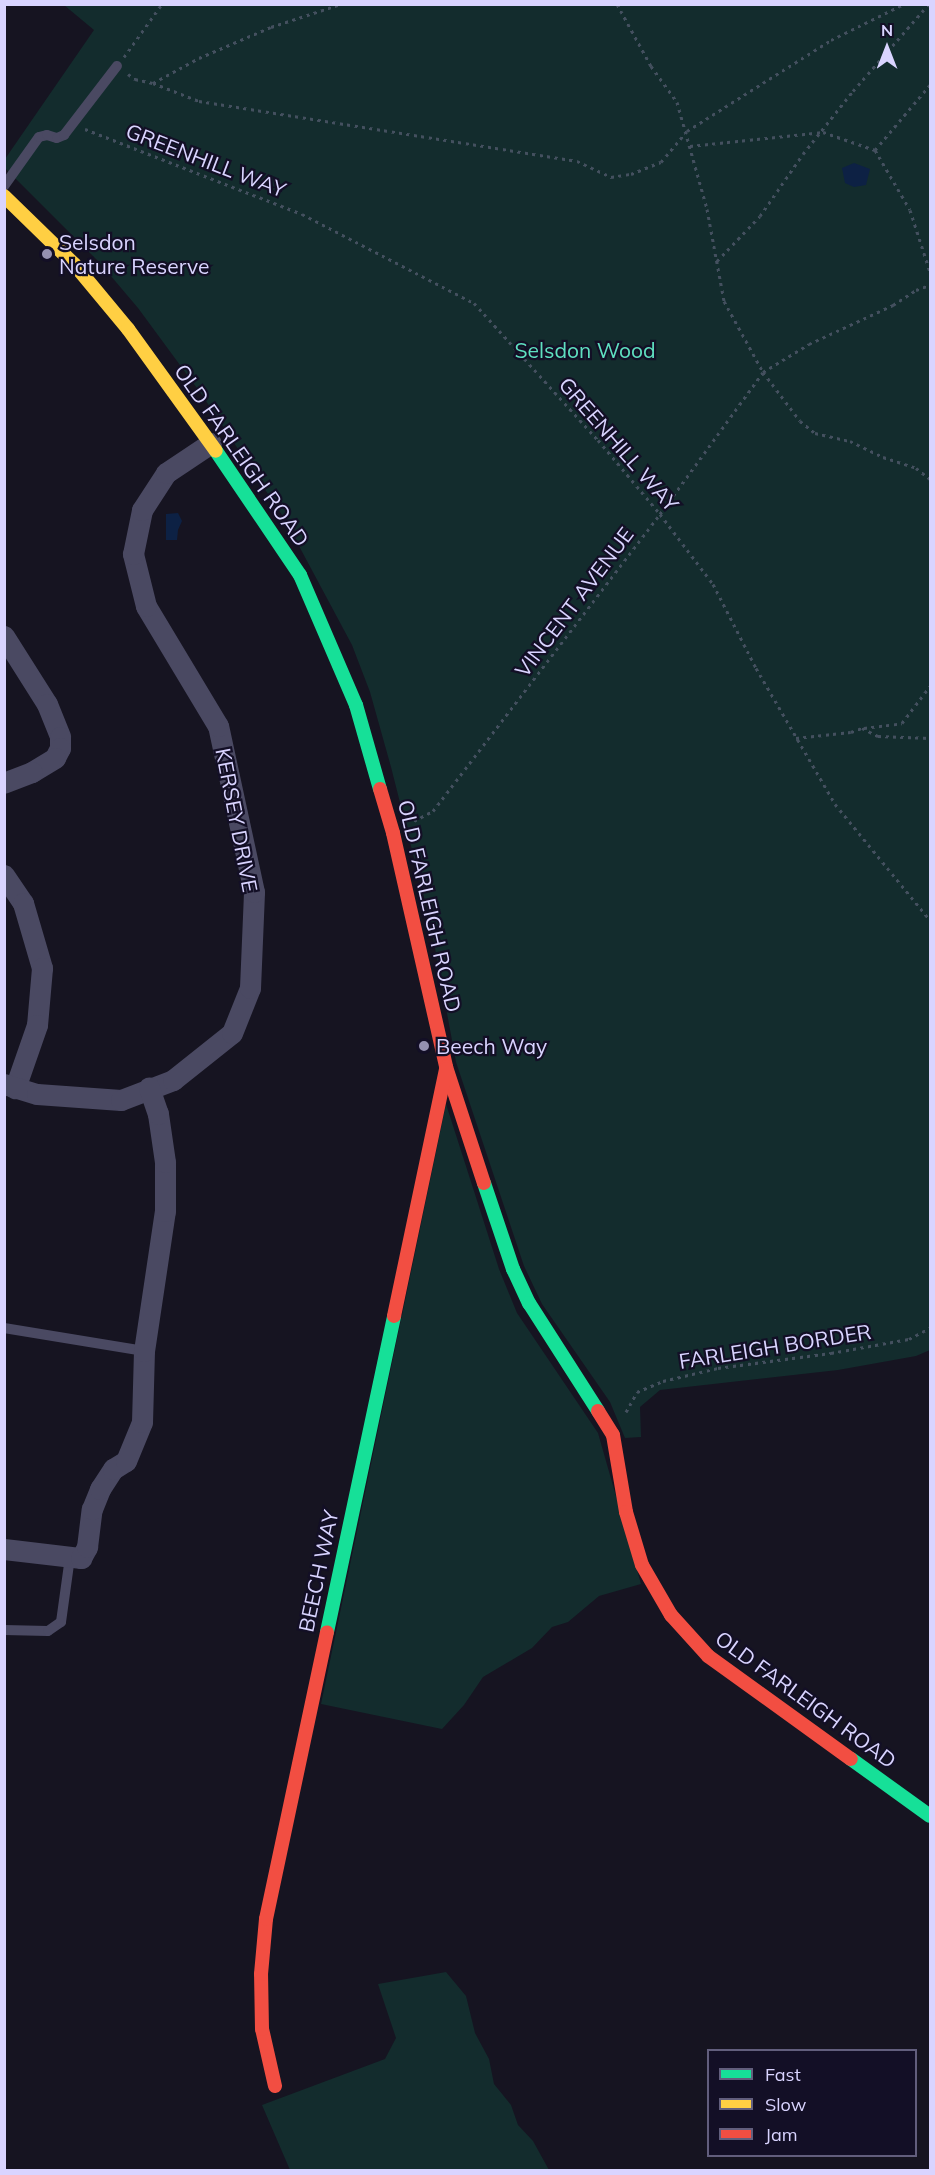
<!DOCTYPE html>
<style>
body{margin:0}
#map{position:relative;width:935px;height:2175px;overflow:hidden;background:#161421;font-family:Mulish,sans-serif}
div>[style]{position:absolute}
.green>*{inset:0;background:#132c2d}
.water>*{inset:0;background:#0d2144}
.path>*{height:3px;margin-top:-1.5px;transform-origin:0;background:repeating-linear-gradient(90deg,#44505f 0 3px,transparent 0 7.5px)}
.lane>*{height:10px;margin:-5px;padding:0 5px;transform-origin:5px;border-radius:5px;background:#4a4962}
.street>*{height:21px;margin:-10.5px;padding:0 10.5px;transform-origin:10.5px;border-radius:10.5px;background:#4a4962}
.fast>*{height:14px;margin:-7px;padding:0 7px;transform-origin:7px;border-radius:7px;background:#16e098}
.slow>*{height:14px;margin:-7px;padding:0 7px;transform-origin:7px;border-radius:7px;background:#ffcf43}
.jam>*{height:14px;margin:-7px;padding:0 7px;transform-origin:7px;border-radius:7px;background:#f24e42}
.dots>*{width:16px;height:16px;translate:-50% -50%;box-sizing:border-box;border:3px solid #130f26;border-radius:50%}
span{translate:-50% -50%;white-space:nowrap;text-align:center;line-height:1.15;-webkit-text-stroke:4.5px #130f26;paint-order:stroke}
.street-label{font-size:21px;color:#d9d4ff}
.poi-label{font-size:21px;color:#d9d4ff}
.left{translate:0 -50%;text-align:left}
.park-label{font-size:21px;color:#5fe0c0}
.frame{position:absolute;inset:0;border:6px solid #d9d4ff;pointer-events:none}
.legend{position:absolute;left:707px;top:2049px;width:210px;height:108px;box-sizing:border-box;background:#130f26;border:2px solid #625e7d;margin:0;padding:8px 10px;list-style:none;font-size:18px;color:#d9d4ff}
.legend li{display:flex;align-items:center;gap:12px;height:30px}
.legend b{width:30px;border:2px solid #625e7d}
.north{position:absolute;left:857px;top:18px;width:60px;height:60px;-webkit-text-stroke:4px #130f26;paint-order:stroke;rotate:0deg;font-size:16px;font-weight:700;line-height:24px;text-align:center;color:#d9d4ff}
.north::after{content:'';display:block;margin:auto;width:21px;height:27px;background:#d9d4ff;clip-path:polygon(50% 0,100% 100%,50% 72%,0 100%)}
</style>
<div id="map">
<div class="green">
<div style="clip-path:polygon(64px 5px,930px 5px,930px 1350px,916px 1356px,838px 1370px,660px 1390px,640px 1407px,641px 1437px,625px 1438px,610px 1402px,542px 1304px,524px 1266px,456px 1062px,430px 921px,391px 767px,370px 692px,352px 645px,284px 518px,202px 395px,138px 308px,99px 262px,5px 168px,5px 159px,94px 30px)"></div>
<div style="clip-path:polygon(446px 1104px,499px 1269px,517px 1313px,598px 1433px,641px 1584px,599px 1596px,568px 1622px,552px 1627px,532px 1648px,483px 1677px,464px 1705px,442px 1729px,321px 1704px)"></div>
<div style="clip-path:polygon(446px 1972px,466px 1996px,475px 2033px,489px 2059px,494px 2084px,511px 2105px,518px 2125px,533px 2141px,549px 2170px,290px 2170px,262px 2105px,385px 2059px,396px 2038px,378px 1984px)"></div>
</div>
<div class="water">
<div style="clip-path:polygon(854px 163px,870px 169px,866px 185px,854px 187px,845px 183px,842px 168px)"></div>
<div style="clip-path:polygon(178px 513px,182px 521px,178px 530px,177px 540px,166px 540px,166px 514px)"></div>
</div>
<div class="path">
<div style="left:617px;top:4px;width:71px;rotate:61.3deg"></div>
<div style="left:651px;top:66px;width:44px;rotate:54.2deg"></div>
<div style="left:677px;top:102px;width:111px;rotate:74.3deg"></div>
<div style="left:707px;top:209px;width:94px;rotate:79.5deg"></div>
<div style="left:724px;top:301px;width:81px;rotate:61.2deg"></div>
<div style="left:763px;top:372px;width:61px;rotate:52.9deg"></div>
<div style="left:800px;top:421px;width:19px;rotate:39deg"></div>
<div style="left:815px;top:433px;width:36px;rotate:13deg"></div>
<div style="left:850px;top:441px;width:37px;rotate:26deg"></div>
<div style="left:883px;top:457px;width:35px;rotate:18deg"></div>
<div style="left:916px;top:468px;width:18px;rotate:38deg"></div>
<div style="left:124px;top:57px;width:65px;rotate:-54.4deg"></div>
<div style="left:128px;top:74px;width:9px;rotate:36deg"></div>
<div style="left:135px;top:79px;width:18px;rotate:13deg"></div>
<div style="left:153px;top:83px;width:52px;rotate:-28.5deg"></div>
<div style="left:199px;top:58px;width:78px;rotate:-23.3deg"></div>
<div style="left:271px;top:27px;width:74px;rotate:-18.2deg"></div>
<div style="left:153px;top:83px;width:49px;rotate:21.4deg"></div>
<div style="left:199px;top:101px;width:383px;rotate:9deg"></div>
<div style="left:577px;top:161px;width:38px;rotate:25deg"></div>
<div style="left:611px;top:177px;width:20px;rotate:-9deg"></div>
<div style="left:631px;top:174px;width:32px;rotate:-22deg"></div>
<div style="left:661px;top:162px;width:40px;rotate:-50deg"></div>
<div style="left:687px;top:131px;width:170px;rotate:-32.3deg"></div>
<div style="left:831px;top:40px;width:81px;rotate:-26.3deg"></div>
<div style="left:85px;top:129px;width:233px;rotate:21.4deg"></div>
<div style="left:302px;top:214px;width:194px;rotate:27.4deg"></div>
<div style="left:474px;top:303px;width:185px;rotate:47.9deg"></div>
<div style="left:598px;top:440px;width:97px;rotate:50deg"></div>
<div style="left:660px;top:514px;width:88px;rotate:52.9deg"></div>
<div style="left:713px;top:584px;width:94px;rotate:62.9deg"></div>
<div style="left:756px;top:668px;width:157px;rotate:59.8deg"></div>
<div style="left:835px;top:804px;width:150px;rotate:50.7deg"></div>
<div style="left:690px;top:146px;width:134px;rotate:-6deg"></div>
<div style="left:823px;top:132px;width:55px;rotate:19.1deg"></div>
<div style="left:875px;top:150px;width:69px;rotate:59.7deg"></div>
<div style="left:910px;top:210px;width:65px;rotate:72.1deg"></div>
<div style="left:875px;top:150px;width:85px;rotate:-49.8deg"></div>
<div style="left:717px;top:261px;width:62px;rotate:-46.3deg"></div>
<div style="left:760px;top:216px;width:75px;rotate:-55.3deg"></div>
<div style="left:803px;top:154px;width:80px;rotate:-51.6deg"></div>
<div style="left:853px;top:91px;width:116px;rotate:-48.9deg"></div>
<div style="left:864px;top:728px;width:38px;rotate:-7deg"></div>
<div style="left:902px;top:723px;width:46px;rotate:-52.9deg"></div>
<div style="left:796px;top:738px;width:55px;rotate:-6.2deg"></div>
<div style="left:851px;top:732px;width:12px;rotate:-20deg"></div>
<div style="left:862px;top:728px;width:18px;rotate:27deg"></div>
<div style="left:878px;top:736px;width:52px;rotate:2.2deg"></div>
<div style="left:414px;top:821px;width:21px;rotate:-28deg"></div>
<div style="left:433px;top:811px;width:374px;rotate:-52.6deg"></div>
<div style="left:660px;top:514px;width:175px;rotate:-54deg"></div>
<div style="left:763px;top:372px;width:54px;rotate:-31.3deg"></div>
<div style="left:809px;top:344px;width:93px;rotate:-24.9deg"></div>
<div style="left:893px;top:305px;width:27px;rotate:-33deg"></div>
<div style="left:916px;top:290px;width:15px;rotate:-20deg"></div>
<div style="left:626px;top:1412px;width:23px;rotate:-61deg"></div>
<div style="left:637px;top:1392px;width:28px;rotate:-23deg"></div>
<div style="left:663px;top:1381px;width:57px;rotate:-13.3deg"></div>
<div style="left:718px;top:1368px;width:114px;rotate:-7.6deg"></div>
<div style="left:831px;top:1353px;width:79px;rotate:-10.2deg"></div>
<div style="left:909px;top:1339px;width:24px;rotate:-28deg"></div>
</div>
<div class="lane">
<div style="left:4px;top:186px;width:60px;rotate:-54.5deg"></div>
<div style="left:39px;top:137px;width:8px;rotate:-14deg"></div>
<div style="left:47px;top:135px;width:10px;rotate:17deg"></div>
<div style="left:57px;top:138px;width:8px;rotate:-23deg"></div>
<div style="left:64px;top:135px;width:87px;rotate:-52.5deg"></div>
<div style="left:4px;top:1328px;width:142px;rotate:9.3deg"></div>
<div style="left:4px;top:1630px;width:44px;rotate:1.3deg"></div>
<div style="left:48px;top:1631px;width:16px;rotate:-35deg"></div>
<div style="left:61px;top:1622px;width:66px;rotate:-82.1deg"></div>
</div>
<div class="street">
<div style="left:4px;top:636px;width:80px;rotate:57.7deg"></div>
<div style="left:47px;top:704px;width:35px;rotate:68deg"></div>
<div style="left:60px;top:737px;width:11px;rotate:90deg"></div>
<div style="left:60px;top:748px;width:11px;rotate:117deg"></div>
<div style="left:55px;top:758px;width:27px;rotate:149deg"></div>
<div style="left:32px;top:772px;width:30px;rotate:159deg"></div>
<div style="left:4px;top:875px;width:34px;rotate:56deg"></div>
<div style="left:23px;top:903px;width:68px;rotate:73.7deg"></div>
<div style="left:42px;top:968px;width:57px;rotate:95deg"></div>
<div style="left:37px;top:1025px;width:67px;rotate:109.2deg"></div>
<div style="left:4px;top:1084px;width:34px;rotate:17deg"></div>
<div style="left:37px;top:1094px;width:84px;rotate:4.1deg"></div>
<div style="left:121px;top:1100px;width:56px;rotate:-21deg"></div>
<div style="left:173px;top:1080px;width:75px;rotate:-38.5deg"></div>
<div style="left:232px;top:1033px;width:48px;rotate:-68.2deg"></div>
<div style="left:250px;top:988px;width:96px;rotate:-87.6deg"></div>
<div style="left:254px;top:892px;width:170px;rotate:-102.2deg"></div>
<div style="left:218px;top:726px;width:140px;rotate:-121deg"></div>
<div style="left:146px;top:606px;width:54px;rotate:-104deg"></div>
<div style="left:133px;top:554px;width:45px;rotate:-78.4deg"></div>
<div style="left:142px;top:510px;width:44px;rotate:-57deg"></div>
<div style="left:166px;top:473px;width:54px;rotate:-33.7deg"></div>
<div style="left:4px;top:1549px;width:78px;rotate:6.7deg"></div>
<div style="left:81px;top:1558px;width:13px;rotate:-61deg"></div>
<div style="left:87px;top:1547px;width:38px;rotate:-83deg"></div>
<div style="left:92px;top:1509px;width:22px;rotate:-68deg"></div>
<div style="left:100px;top:1489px;width:24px;rotate:-57deg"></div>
<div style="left:113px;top:1469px;width:15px;rotate:-32deg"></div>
<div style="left:126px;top:1461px;width:42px;rotate:-67.7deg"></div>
<div style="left:142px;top:1422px;width:71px;rotate:-88.4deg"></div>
<div style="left:144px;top:1351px;width:142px;rotate:-81.5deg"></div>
<div style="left:165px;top:1211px;width:49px;rotate:-90deg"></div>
<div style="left:165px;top:1162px;width:49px;rotate:-98.3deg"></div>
<div style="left:158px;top:1114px;width:28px;rotate:-109deg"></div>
</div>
<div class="fast">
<div style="left:216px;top:451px;width:150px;rotate:55.9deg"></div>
<div style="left:300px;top:575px;width:142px;rotate:66.7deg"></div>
<div style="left:356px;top:705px;width:87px;rotate:74.1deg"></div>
<div style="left:484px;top:1183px;width:91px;rotate:71.4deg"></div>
<div style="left:513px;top:1269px;width:38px;rotate:65deg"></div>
<div style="left:529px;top:1303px;width:128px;rotate:57.4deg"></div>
<div style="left:327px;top:1632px;width:323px;rotate:-78deg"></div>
<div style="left:851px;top:1759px;width:97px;rotate:35.8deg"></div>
</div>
<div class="slow">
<div style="left:4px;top:196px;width:98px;rotate:44.2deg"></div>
<div style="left:74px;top:264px;width:85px;rotate:50.3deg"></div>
<div style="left:128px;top:329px;width:150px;rotate:54.2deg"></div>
</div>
<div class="jam">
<div style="left:380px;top:789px;width:46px;rotate:73.5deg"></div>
<div style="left:393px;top:833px;width:240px;rotate:77.2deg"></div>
<div style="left:446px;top:1067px;width:122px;rotate:71.9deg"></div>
<div style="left:394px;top:1316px;width:252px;rotate:-78.1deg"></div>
<div style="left:598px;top:1411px;width:28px;rotate:58deg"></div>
<div style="left:613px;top:1435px;width:78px;rotate:80.4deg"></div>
<div style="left:626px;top:1512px;width:55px;rotate:73.2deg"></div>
<div style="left:642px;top:1565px;width:58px;rotate:59.9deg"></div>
<div style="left:671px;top:1615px;width:55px;rotate:47.9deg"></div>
<div style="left:708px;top:1656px;width:176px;rotate:35.8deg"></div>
<div style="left:275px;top:2086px;width:58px;rotate:-102.8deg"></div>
<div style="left:262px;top:2029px;width:55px;rotate:-91deg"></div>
<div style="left:261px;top:1974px;width:55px;rotate:-84.8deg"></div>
<div style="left:266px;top:1919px;width:293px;rotate:-78deg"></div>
</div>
<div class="dots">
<div style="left:47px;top:254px;background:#9591b1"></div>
<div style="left:424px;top:1046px;background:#9591b1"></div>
</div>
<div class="street-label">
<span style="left:206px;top:160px;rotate:21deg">GREENHILL WAY</span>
<span style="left:619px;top:444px;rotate:49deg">GREENHILL WAY</span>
<span style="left:242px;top:455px;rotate:55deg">OLD FARLEIGH ROAD</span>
<span style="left:574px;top:602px;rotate:-53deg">VINCENT AVENUE</span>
<span style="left:237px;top:820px;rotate:79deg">KERSEY DRIVE</span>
<span style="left:430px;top:906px;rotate:77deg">OLD FARLEIGH ROAD</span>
<span style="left:775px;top:1346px;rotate:-9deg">FARLEIGH BORDER</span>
<span style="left:318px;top:1571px;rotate:-78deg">BEECH WAY</span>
<span style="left:806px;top:1699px;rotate:36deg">OLD FARLEIGH ROAD</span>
</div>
<div class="poi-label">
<span class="left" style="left:59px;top:254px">Selsdon<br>Nature Reserve</span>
<span class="left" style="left:436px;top:1046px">Beech Way</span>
</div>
<div class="park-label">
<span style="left:585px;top:350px">Selsdon Wood</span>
</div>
<div class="frame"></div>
<ul class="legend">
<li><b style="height:8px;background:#16e098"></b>Fast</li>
<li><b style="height:8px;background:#ffcf43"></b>Slow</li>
<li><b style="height:8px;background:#f24e42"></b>Jam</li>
</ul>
<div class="north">N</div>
</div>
